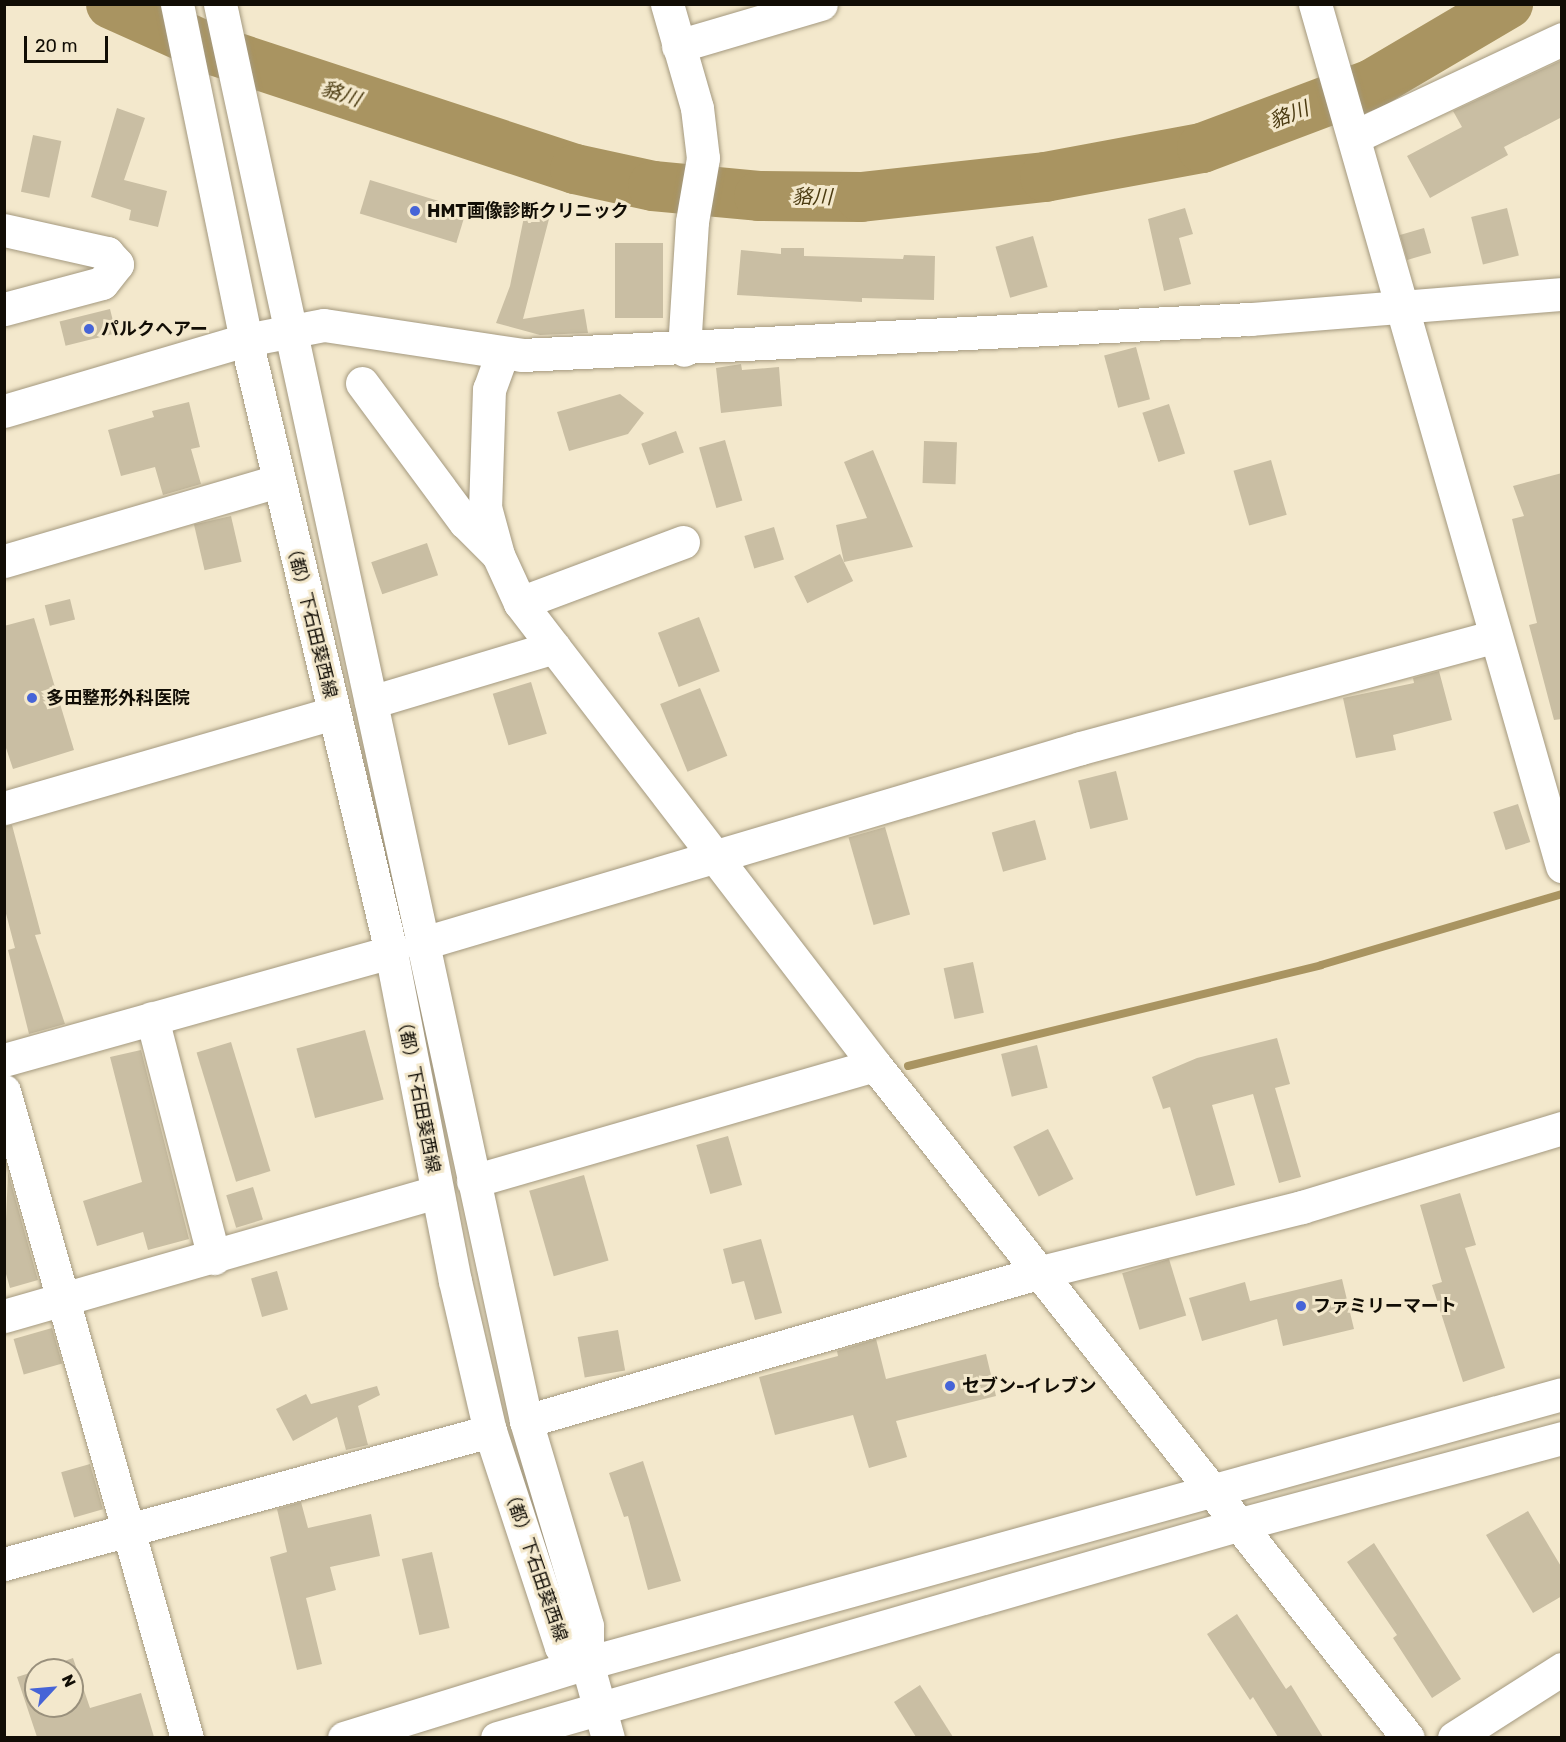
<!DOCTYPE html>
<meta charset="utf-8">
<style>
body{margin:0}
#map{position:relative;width:1566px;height:1742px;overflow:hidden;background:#f3e8cc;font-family:Rubik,"Noto Sans JP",sans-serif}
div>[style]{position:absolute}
.stream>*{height:8px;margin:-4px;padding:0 4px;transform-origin:4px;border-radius:4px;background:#a99461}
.river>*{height:50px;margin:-25px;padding:0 25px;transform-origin:25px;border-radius:25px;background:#a99461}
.building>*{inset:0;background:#c9bea3;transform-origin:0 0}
.roads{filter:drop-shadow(0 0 2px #a4997f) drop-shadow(0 0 2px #a4997f)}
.minor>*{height:33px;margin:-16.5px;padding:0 16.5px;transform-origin:16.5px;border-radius:16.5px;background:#fff}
.dots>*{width:16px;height:16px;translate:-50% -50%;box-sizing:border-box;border:3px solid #f3e8cc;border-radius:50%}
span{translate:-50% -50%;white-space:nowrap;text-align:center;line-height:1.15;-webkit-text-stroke:6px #f3e8cc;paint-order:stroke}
.poi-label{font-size:18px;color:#110d05;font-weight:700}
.left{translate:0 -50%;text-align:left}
.street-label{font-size:18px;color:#110d05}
.water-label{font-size:20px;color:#4b3b11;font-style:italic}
.frame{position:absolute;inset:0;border:6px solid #110d05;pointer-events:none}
.north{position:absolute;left:24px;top:1658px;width:60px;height:60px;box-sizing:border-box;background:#f3e8cc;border:2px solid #99907c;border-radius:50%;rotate:64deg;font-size:16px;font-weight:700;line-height:24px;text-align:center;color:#110d05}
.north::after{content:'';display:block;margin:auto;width:21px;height:27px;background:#4664d7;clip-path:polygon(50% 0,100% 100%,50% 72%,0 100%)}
.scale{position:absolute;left:24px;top:36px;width:84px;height:27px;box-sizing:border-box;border:3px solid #110d05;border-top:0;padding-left:8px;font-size:18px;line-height:21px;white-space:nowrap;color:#110d05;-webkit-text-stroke:4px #f3e8cc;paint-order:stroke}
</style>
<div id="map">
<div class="stream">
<div style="left:908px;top:1066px;width:425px;rotate:-13.7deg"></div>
<div style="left:1321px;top:965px;width:251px;rotate:-16.4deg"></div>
</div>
<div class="river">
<div style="left:111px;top:4px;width:115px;rotate:24.1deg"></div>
<div style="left:216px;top:51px;width:378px;rotate:18.2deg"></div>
<div style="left:575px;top:169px;width:80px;rotate:12.3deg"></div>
<div style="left:653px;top:186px;width:106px;rotate:5.4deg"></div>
<div style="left:759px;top:196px;width:102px;rotate:0.6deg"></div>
<div style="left:861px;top:197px;width:185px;rotate:-6.2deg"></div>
<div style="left:1045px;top:177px;width:160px;rotate:-10.5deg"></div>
<div style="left:1202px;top:148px;width:182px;rotate:-20.6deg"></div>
<div style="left:1372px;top:84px;width:158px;rotate:-30.5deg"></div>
</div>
<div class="building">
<div style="clip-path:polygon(1562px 60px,1562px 117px,1504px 147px,1508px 155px,1430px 198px,1407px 156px,1462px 127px,1453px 111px)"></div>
<div style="clip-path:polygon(117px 108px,145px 118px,124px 180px,167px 191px,158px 227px,129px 220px,131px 210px,91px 197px)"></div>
<div style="left:33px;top:135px;width:29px;height:58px;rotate:12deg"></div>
<div style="left:370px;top:180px;width:101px;height:35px;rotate:17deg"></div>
<div style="clip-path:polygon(1185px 208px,1193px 234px,1179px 238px,1191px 284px,1164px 291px,1148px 219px)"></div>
<div style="left:1507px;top:208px;width:49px;height:37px;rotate:76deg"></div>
<div style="clip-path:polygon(525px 212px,549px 219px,523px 319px,584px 309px,588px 333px,540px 335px,496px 323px,510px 286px)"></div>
<div style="left:1424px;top:228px;width:26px;height:25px;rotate:74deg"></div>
<div style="left:1033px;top:236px;width:53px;height:39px;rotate:74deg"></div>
<div style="left:615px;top:243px;width:48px;height:75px"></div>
<div style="clip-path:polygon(781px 248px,804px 248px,804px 256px,903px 259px,904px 255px,935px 256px,934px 300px,862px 298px,862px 302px,737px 295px,741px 250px,781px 254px)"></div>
<div style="left:110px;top:309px;width:25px;height:52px;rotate:76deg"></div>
<div style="left:1136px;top:347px;width:54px;height:33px;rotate:75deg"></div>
<div style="clip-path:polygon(741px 364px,742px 370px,779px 367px,782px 406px,721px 413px,716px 368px)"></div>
<div style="clip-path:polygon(620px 394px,644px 413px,628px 434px,569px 451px,557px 412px)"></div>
<div style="clip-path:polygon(189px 402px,200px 447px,191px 449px,201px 484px,163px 495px,155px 467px,121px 476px,108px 430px,154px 417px,152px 411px)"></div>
<div style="left:1169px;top:404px;width:52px;height:28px;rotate:72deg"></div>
<div style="left:676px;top:431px;width:23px;height:37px;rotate:70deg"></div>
<div style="left:725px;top:440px;width:63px;height:27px;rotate:74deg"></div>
<div style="left:924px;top:441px;width:33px;height:42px;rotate:2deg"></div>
<div style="clip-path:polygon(873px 450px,913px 547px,844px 562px,836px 525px,867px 518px,844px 462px)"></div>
<div style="left:1271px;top:460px;width:57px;height:39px;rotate:74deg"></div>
<div style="clip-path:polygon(1562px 473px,1562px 719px,1554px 720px,1529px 625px,1537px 623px,1512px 519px,1524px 516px,1513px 486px)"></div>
<div style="left:231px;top:516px;width:47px;height:38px;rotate:77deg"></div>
<div style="left:774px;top:527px;width:34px;height:31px;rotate:73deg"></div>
<div style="left:427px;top:543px;width:34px;height:59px;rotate:71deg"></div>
<div style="left:840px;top:554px;width:30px;height:51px;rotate:64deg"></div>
<div style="left:70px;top:599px;width:21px;height:26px;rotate:76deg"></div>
<div style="left:699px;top:617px;width:58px;height:44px;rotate:69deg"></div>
<div style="clip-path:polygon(34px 618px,74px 750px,13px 769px,4px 742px,4px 626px)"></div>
<div style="clip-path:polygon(1439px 671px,1452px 720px,1393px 735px,1396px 750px,1356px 758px,1343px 698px,1414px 683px,1413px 678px)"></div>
<div style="left:531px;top:682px;width:54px;height:40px;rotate:73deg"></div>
<div style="left:700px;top:688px;width:73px;height:43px;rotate:68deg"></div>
<div style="left:1116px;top:771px;width:50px;height:39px;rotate:76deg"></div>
<div style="left:1518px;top:804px;width:40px;height:26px;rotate:72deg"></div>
<div style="left:1035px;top:820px;width:41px;height:45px;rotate:74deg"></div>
<div style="clip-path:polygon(12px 825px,41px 934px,35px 935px,65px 1024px,29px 1034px,8px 950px,15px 948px,4px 906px,4px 826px)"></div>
<div style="left:885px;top:827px;width:91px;height:38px;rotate:74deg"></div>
<div style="left:973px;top:962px;width:52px;height:30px;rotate:78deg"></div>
<div style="left:365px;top:1030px;width:72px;height:71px;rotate:75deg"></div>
<div style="clip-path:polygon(1277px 1038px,1290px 1084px,1275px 1088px,1301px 1177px,1279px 1183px,1253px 1094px,1212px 1105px,1235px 1185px,1196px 1196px,1170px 1107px,1163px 1109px,1152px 1077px,1197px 1058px)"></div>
<div style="left:231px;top:1042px;width:135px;height:36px;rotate:73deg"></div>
<div style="left:1037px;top:1045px;width:44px;height:37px;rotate:76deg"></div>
<div style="clip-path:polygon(141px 1050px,189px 1239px,148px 1250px,143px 1232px,97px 1246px,83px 1201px,142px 1182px,110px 1057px)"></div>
<div style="left:1048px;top:1129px;width:56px;height:39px;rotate:63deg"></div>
<div style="left:728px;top:1136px;width:51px;height:33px;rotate:74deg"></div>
<div style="clip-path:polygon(8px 1172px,38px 1280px,10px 1288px,4px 1267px)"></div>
<div style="left:584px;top:1175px;width:89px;height:57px;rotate:74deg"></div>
<div style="left:253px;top:1187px;width:34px;height:28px;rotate:73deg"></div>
<div style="clip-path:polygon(1460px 1193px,1476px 1245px,1465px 1248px,1505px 1368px,1463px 1382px,1432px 1285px,1442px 1282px,1420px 1205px)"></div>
<div style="clip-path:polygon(761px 1239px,782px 1313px,755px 1320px,744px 1281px,732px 1284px,723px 1249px)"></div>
<div style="left:1169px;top:1259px;width:59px;height:49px;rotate:73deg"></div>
<div style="left:277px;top:1271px;width:40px;height:27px;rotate:74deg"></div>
<div style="clip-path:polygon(1342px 1279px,1354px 1329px,1283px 1346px,1277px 1319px,1202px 1341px,1189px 1298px,1245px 1282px,1250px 1301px)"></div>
<div style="left:52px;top:1328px;width:37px;height:40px;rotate:74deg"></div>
<div style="left:618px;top:1330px;width:41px;height:41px;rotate:80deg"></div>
<div style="clip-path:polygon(876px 1339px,886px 1379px,986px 1354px,996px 1396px,896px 1421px,907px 1457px,869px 1468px,853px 1415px,775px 1435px,759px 1377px,838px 1356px,837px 1351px)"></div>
<div style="clip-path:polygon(377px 1386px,380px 1395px,358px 1406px,368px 1445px,346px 1450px,337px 1417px,293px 1441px,276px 1409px,306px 1394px,311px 1404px)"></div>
<div style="clip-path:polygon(643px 1461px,681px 1581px,648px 1590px,628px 1516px,624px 1517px,609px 1473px)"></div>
<div style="left:90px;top:1464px;width:47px;height:30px;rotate:74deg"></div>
<div style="clip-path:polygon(301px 1502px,308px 1528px,371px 1514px,380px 1556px,330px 1567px,336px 1590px,306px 1598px,322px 1664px,297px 1670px,270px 1557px,287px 1552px,277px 1509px)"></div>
<div style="clip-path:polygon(1528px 1511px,1562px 1568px,1562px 1596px,1533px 1613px,1486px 1535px)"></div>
<div style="clip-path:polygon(1374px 1543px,1461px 1679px,1432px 1698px,1393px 1638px,1397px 1635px,1347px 1562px)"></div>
<div style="left:432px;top:1552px;width:78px;height:31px;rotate:77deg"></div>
<div style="clip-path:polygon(1237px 1614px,1286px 1689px,1291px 1685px,1323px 1737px,1278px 1737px,1253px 1697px,1250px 1700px,1207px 1634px)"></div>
<div style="clip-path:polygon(73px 1658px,90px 1708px,141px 1693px,154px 1737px,37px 1737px,17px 1677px,36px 1671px,36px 1706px,72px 1706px,72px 1670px,39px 1670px)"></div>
<div style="clip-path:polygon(920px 1685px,953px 1737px,916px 1737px,894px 1702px)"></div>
</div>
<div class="roads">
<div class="minor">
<div style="left:177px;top:4px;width:343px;rotate:78.4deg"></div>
<div style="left:246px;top:340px;width:629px;rotate:76.67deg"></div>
<div style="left:391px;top:952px;width:335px;rotate:79deg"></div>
<div style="left:455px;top:1281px;width:154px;rotate:76.9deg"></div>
<div style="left:490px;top:1431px;width:227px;rotate:71.8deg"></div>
<div style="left:561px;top:1647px;width:31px;rotate:32deg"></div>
<div style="left:220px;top:4px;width:1450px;rotate:77.81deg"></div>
<div style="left:526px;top:1421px;width:214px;rotate:73.4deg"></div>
<div style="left:587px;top:1626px;width:37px;rotate:90deg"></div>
<div style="left:587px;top:1663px;width:78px;rotate:74.4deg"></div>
<div style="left:667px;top:4px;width:108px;rotate:73.9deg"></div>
<div style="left:697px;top:108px;width:50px;rotate:83.2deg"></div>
<div style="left:703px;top:158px;width:65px;rotate:99.8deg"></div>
<div style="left:692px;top:222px;width:128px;rotate:93.6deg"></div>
<div style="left:1315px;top:4px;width:897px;rotate:74.01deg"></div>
<div style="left:678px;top:46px;width:149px;rotate:-16.4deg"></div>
<div style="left:1354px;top:137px;width:230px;rotate:-25.2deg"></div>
<div style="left:4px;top:230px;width:106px;rotate:12.6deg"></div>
<div style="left:107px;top:253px;width:15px;rotate:48deg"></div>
<div style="left:117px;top:264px;width:24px;rotate:128deg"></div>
<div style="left:102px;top:283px;width:101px;rotate:165.1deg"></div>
<div style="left:502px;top:354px;width:37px;rotate:110deg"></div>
<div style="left:489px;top:389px;width:118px;rotate:91.9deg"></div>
<div style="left:485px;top:507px;width:50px;rotate:74.8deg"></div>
<div style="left:498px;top:555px;width:53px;rotate:65.4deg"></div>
<div style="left:520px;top:603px;width:583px;rotate:52.46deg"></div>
<div style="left:875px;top:1065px;width:858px;rotate:51.62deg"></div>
<div style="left:362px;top:383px;width:173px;rotate:53.5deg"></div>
<div style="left:465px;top:522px;width:44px;rotate:45deg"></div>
<div style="left:4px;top:411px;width:252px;rotate:-16.4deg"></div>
<div style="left:246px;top:340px;width:79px;rotate:-10.9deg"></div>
<div style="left:324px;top:325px;width:200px;rotate:8.6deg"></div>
<div style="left:522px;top:355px;width:729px;rotate:-2.83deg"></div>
<div style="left:1250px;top:319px;width:313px;rotate:-4.6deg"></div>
<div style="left:4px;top:561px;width:285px;rotate:-16.3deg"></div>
<div style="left:520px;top:603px;width:174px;rotate:-20.5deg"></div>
<div style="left:371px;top:702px;width:191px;rotate:-16.7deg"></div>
<div style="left:4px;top:808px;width:343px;rotate:-16.1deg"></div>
<div style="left:420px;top:944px;width:689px;rotate:-16.52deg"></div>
<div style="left:1081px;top:748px;width:426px;rotate:-15.1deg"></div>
<div style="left:152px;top:1018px;width:248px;rotate:75.5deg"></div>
<div style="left:4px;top:1060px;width:402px;rotate:-15.6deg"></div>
<div style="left:4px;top:1091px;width:672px;rotate:74.21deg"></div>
<div style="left:473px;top:1181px;width:418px;rotate:-16.1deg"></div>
<div style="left:4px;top:1316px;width:450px;rotate:-16deg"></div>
<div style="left:526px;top:1421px;width:536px;rotate:-16.14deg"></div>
<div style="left:1041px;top:1272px;width:269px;rotate:-14deg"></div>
<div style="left:1302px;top:1207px;width:272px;rotate:-16.9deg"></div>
<div style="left:4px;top:1564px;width:504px;rotate:-15.3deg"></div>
<div style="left:344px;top:1738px;width:254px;rotate:-17.2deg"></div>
<div style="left:587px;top:1663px;width:1011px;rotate:-15.42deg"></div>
<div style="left:497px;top:1738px;width:774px;rotate:-16.05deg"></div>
<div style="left:1241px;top:1524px;width:332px;rotate:-15deg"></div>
<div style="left:1454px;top:1738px;width:128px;rotate:-32.6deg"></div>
</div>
</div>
<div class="dots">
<div style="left:415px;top:211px;background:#4664d7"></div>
<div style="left:89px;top:329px;background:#4664d7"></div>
<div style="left:32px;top:698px;background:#4664d7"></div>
<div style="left:1301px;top:1306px;background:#4664d7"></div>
<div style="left:950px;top:1386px;background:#4664d7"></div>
</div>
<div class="poi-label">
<span class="left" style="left:427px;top:211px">HMT画像診断クリニック</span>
<span class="left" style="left:101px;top:329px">パルクヘアー</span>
<span class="left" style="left:46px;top:698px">多田整形外科医院</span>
<span class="left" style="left:1313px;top:1306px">ファミリーマート</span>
<span class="left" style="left:962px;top:1386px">セブン-イレブン</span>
</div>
<div class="street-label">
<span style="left:311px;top:619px;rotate:76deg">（都）下石田葵西線</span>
<span style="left:418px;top:1093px;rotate:79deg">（都）下石田葵西線</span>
<span style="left:535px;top:1564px;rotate:71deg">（都）下石田葵西線</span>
</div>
<div class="water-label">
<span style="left:341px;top:94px;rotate:19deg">貉川</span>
<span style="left:1289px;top:115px;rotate:-21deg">貉川</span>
<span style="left:812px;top:197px;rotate:1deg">貉川</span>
</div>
<div class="frame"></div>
<div class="north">N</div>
<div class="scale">20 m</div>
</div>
